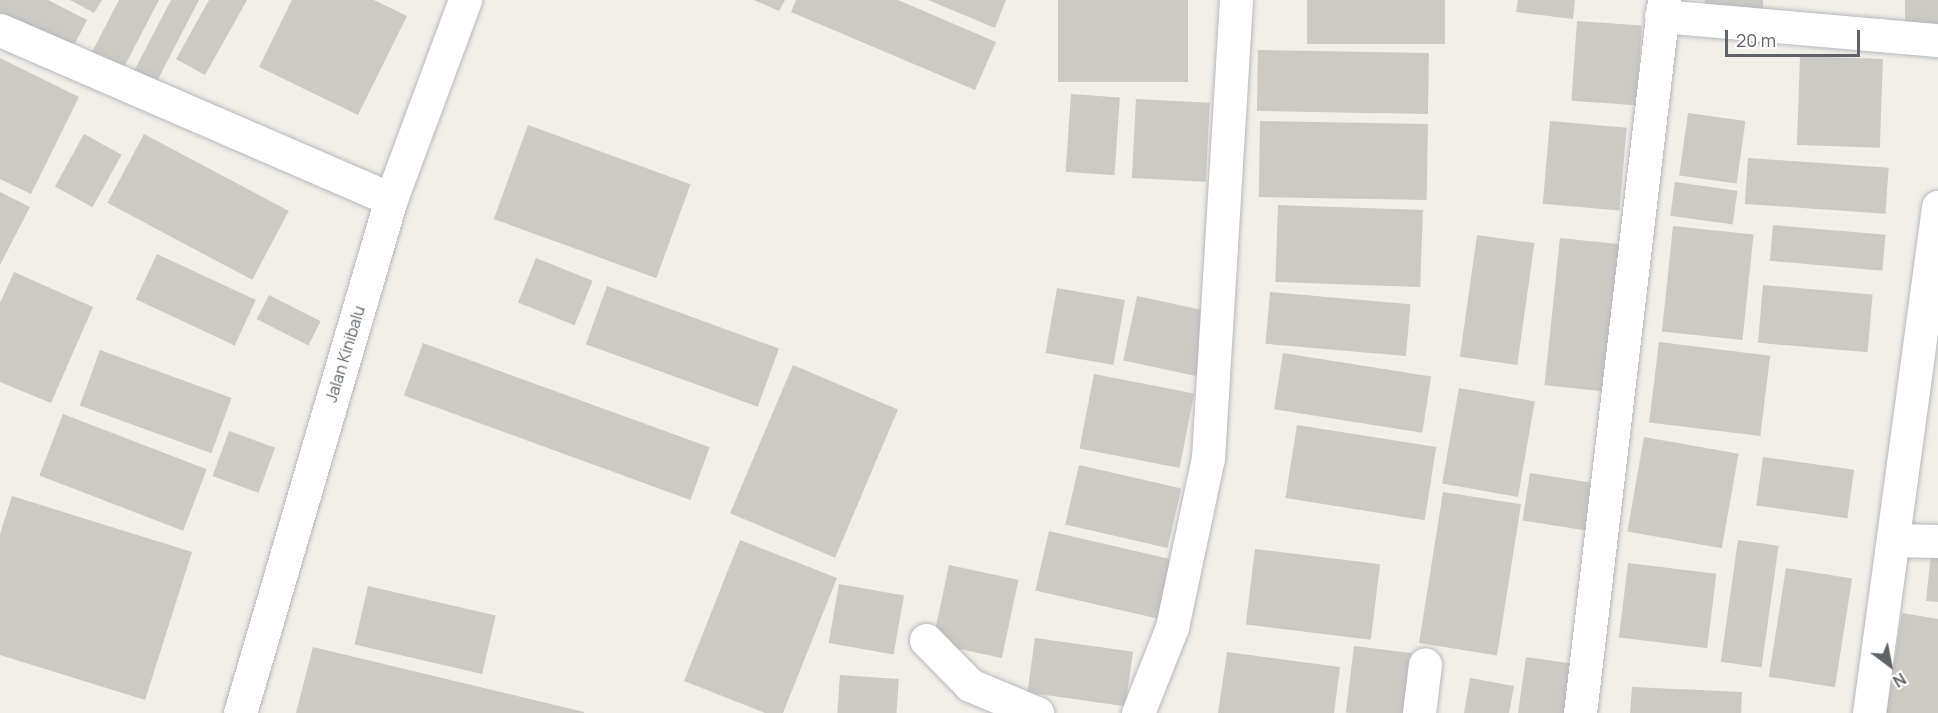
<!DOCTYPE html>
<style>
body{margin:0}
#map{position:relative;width:1938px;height:713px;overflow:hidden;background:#f1efe8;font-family:Manrope,sans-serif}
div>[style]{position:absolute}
.building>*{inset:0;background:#cccac5;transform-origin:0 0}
.roads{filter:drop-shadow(0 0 2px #b5b8bc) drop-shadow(0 0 2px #b5b8bc)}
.minor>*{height:33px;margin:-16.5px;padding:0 16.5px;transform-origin:16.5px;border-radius:16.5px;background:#fff}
span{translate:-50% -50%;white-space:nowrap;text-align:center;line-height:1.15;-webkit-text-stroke:4.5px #fff;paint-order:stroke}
.street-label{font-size:16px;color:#5f6368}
.north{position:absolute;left:1860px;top:635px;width:60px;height:60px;-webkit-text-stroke:4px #fff;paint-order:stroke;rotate:148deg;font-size:16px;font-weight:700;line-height:24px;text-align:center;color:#5f6368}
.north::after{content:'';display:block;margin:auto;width:21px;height:27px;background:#5f6368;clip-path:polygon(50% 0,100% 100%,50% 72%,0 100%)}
.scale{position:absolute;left:1725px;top:30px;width:135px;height:27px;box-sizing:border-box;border:3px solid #5f6368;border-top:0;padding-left:8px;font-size:18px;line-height:21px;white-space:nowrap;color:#5f6368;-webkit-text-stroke:4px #fff;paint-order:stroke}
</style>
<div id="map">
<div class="building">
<div style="clip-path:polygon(0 0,48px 0,87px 20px,71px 51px,0 15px)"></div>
<div style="clip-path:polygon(70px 0,102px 0,94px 13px)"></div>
<div style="clip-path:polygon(119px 0,159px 0,123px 69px,91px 54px)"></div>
<div style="clip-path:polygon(171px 0,199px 0,156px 83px,134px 71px)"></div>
<div style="clip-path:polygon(209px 0,247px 0,205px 75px,176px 59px)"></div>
<div style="clip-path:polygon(292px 0,374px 0,407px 16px,358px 115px,259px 67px)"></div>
<div style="clip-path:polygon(754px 0,785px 0,779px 11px)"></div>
<div style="clip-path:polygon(796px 0,898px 0,996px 42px,975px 90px,791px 12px)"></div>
<div style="clip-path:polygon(928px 0,1006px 0,995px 28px)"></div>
<div style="left:1058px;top:0;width:130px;height:82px"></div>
<div style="left:1307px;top:0;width:138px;height:44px"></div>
<div style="clip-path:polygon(1518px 0,1575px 0,1573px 19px,1516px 12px)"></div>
<div style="left:1705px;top:0;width:58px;height:14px"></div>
<div style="left:1905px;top:0;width:33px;height:29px"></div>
<div style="left:1577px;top:21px;width:65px;height:80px;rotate:4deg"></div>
<div style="left:1258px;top:50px;width:171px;height:61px;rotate:1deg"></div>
<div style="left:1800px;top:56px;width:83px;height:89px;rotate:2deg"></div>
<div style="clip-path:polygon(0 58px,79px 97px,31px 194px,0 179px)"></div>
<div style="left:1071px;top:94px;width:49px;height:78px;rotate:4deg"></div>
<div style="left:1136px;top:99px;width:74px;height:79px;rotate:3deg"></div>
<div style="left:1688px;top:113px;width:58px;height:63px;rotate:8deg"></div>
<div style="left:1260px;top:121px;width:168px;height:76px;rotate:1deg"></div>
<div style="left:1550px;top:121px;width:77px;height:83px;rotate:5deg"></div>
<div style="left:528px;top:125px;width:173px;height:100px;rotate:20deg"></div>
<div style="left:84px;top:134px;width:43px;height:60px;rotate:29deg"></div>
<div style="left:144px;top:134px;width:164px;height:78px;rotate:28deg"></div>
<div style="left:1748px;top:158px;width:141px;height:46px;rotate:4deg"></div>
<div style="left:1675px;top:182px;width:63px;height:34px;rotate:8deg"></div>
<div style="clip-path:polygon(0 192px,30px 207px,0 265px)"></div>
<div style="left:1278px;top:205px;width:145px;height:77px;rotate:2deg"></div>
<div style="left:1773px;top:225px;width:113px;height:36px;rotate:5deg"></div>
<div style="left:1673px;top:226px;width:81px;height:106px;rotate:6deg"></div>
<div style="left:1477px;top:235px;width:58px;height:123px;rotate:8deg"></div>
<div style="left:1560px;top:238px;width:63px;height:148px;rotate:6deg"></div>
<div style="left:157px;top:254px;width:109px;height:50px;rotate:25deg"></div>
<div style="left:536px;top:258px;width:61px;height:48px;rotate:22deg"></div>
<div style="clip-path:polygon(14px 272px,93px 307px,51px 403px,0 382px,0 303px)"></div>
<div style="left:1763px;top:285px;width:110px;height:58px;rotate:5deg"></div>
<div style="left:607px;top:286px;width:183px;height:62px;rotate:20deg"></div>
<div style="left:1057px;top:288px;width:69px;height:66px;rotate:10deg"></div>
<div style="left:1270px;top:292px;width:141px;height:52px;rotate:5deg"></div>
<div style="left:269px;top:295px;width:58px;height:27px;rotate:27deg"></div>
<div style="left:1137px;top:296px;width:78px;height:66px;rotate:12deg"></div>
<div style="left:1659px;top:342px;width:112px;height:81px;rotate:7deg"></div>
<div style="left:423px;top:343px;width:305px;height:56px;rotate:20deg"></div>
<div style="left:100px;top:350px;width:140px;height:59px;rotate:20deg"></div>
<div style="left:1283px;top:353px;width:150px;height:57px;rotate:9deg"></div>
<div style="left:793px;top:365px;width:114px;height:161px;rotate:23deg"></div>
<div style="left:1094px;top:374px;width:102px;height:76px;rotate:11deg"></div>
<div style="left:1459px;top:388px;width:77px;height:97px;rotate:10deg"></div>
<div style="left:63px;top:414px;width:154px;height:66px;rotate:21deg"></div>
<div style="left:1297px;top:425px;width:141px;height:74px;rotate:9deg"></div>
<div style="left:229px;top:431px;width:49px;height:48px;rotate:20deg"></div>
<div style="left:1644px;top:437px;width:96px;height:96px;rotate:10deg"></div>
<div style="left:1763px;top:457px;width:92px;height:49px;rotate:8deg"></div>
<div style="left:1079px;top:465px;width:105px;height:61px;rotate:13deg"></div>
<div style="left:1530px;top:473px;width:66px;height:48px;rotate:9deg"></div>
<div style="left:1443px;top:492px;width:79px;height:153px;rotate:9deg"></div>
<div style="clip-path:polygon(12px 496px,192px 552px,145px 700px,0 655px,0 534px)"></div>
<div style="left:1049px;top:531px;width:133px;height:61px;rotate:13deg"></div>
<div style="clip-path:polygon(740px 540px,837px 578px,783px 713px,765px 713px,684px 681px)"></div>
<div style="left:1738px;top:540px;width:41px;height:123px;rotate:8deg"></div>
<div style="clip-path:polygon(1932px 545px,1938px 545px,1938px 602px,1926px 601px)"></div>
<div style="left:1255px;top:549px;width:126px;height:76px;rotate:7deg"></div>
<div style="left:1628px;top:563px;width:89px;height:75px;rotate:7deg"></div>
<div style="left:949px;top:565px;width:71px;height:80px;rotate:12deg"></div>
<div style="left:1786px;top:568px;width:67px;height:110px;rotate:9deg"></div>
<div style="left:839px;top:584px;width:66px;height:60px;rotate:10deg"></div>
<div style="left:368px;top:586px;width:131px;height:60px;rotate:13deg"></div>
<div style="clip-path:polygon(1902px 613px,1938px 619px,1938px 713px,1886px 713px)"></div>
<div style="left:1035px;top:638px;width:99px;height:55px;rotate:8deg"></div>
<div style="left:1354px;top:646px;width:67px;height:67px;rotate:7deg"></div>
<div style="clip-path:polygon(313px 647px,584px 712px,584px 713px,296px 713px)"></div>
<div style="clip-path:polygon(1227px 652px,1340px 667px,1334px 713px,1218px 713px)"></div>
<div style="clip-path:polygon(1526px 657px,1575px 664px,1567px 713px,1518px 713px)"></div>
<div style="left:840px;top:675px;width:59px;height:38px;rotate:4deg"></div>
<div style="clip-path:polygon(1470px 678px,1514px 686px,1509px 713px,1464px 713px)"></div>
<div style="clip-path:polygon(1632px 687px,1742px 692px,1741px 713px,1630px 713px)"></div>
</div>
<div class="roads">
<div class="minor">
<div style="left:1661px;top:16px;width:278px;rotate:5deg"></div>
<div style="left:0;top:30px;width:426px;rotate:23.4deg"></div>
<div style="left:1893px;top:540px;width:45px;rotate:1.3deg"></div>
<div style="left:926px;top:640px;width:63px;rotate:45.6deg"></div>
<div style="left:970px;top:685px;width:73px;rotate:22.7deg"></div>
<div style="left:240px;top:713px;width:536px;rotate:-73.63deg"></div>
<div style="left:391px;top:199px;width:212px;rotate:-69.6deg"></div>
<div style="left:1138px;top:713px;width:92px;rotate:-68.4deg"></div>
<div style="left:1172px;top:627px;width:173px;rotate:-78deg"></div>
<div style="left:1208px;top:458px;width:459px;rotate:-86.5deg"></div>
<div style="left:1419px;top:713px;width:49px;rotate:-83deg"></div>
<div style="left:1580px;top:713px;width:718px;rotate:-83.28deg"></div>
<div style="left:1869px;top:713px;width:511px;rotate:-82.23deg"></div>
</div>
</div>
<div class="street-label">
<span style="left:345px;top:354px;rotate:-73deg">Jalan Kinibalu</span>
</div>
<div class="north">N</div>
<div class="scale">20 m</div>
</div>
